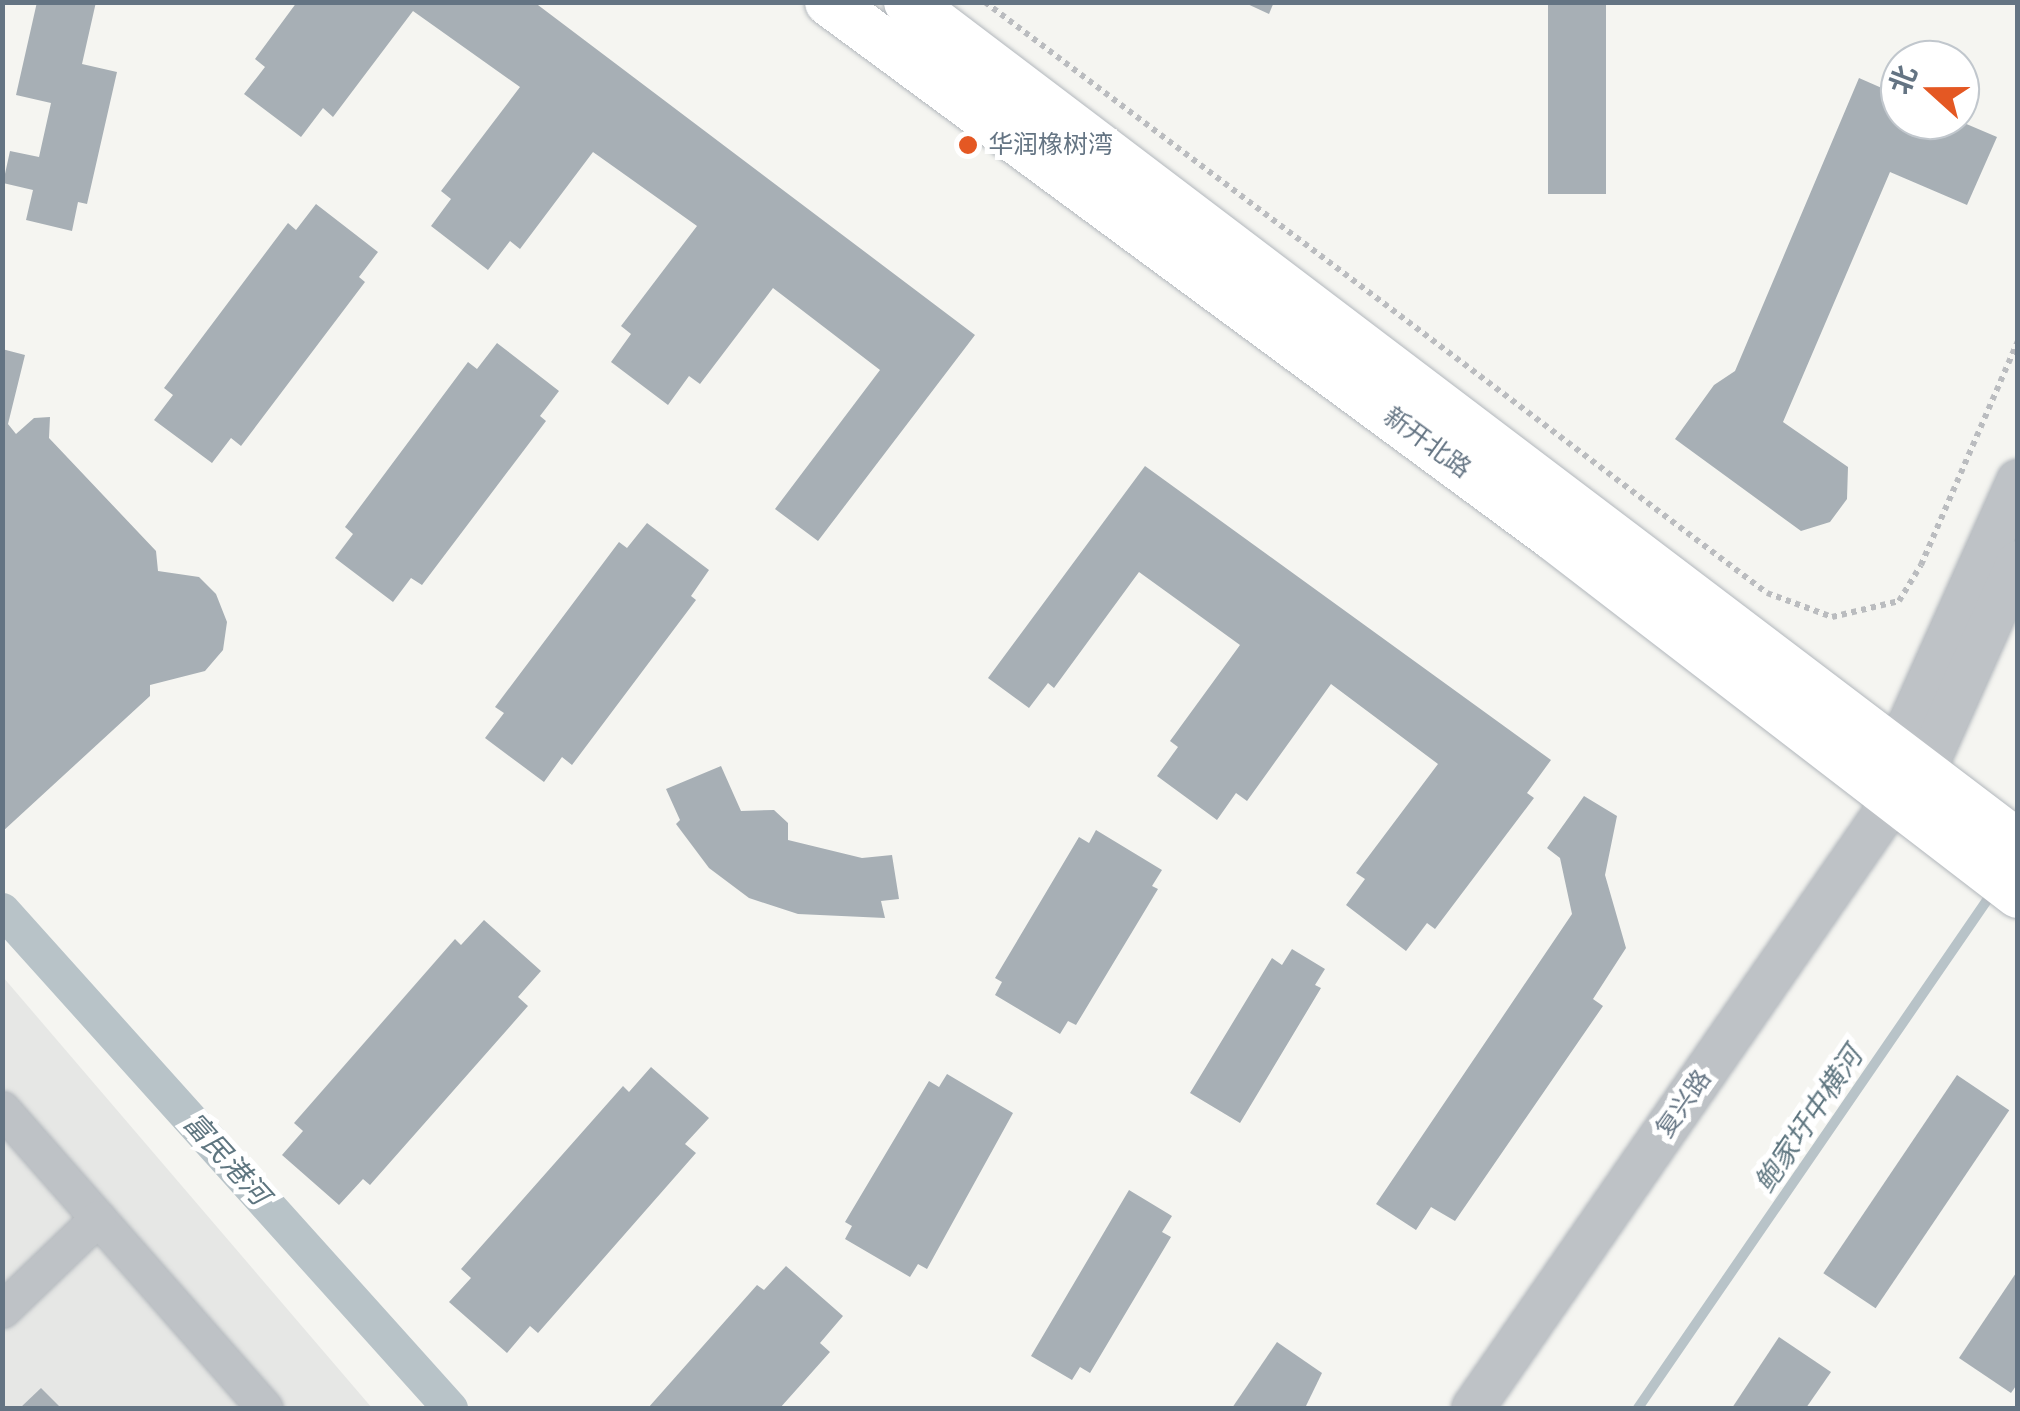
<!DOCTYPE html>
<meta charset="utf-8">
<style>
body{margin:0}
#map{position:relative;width:2020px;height:1411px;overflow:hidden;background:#f5f5f1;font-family:Signika,"Noto Sans SC",sans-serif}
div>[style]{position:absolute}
.built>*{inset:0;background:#e6e7e5}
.stream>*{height:10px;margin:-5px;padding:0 5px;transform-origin:5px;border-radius:5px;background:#b8c3c8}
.canal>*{height:35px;margin:-17.5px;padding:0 17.5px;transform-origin:17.5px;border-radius:17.5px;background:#b8c3c8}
.building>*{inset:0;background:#a7afb5;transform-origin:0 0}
.path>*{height:6px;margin-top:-3px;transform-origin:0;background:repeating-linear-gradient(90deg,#babcbf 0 5px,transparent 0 10px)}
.roads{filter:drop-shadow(0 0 2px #b2b7bc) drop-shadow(0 0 2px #b2b7bc)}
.minor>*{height:35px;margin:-17.5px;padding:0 17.5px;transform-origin:17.5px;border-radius:17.5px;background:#bec2c6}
.tertiary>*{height:42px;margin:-21px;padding:0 21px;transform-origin:21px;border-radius:21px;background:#bec2c6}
.secondary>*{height:48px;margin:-24px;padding:0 24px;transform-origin:24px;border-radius:24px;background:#fff}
.dots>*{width:28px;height:28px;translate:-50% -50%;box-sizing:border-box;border:5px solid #fff;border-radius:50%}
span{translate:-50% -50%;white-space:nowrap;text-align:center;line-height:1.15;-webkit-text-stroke:10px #fff;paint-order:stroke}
.poi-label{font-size:25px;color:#647483}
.left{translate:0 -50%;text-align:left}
.street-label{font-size:25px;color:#647483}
.water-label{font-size:28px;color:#5f7680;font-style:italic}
.frame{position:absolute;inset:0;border:5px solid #647483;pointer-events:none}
.north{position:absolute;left:1880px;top:40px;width:100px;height:100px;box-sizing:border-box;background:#fff;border:2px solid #c1c7cd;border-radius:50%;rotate:291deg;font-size:28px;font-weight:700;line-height:40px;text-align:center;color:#647483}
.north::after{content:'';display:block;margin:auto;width:35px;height:45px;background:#e45823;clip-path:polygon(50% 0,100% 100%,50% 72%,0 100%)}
</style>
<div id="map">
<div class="built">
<div style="clip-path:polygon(3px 977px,372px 1408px,3px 1408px)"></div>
</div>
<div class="stream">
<div style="left:1638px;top:1408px;width:629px;rotate:-55.5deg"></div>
</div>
<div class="canal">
<div style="left:2px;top:910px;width:670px;rotate:48.03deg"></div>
</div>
<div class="building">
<div style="clip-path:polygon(37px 2px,96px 2px,82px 64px,117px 72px,87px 204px,78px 202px,72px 231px,26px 220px,33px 190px,3px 183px,10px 151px,39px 157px,51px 103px,16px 95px)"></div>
<div style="clip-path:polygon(297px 2px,534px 2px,975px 335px,818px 541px,775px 509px,880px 370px,773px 288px,700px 384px,689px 376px,668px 405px,611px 362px,631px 334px,621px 326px,697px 226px,593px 152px,520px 249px,510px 241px,488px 270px,431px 226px,451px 199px,441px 191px,520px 87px,413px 11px,333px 117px,323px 108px,301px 137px,244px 94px,265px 67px,255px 59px)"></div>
<div style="clip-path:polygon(1243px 2px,1274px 2px,1269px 14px)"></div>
<div style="left:1548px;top:2px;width:58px;height:192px"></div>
<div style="clip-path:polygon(1859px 78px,1900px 96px,1900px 120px,1957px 120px,1997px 137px,1967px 205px,1890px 172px,1783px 422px,1848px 467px,1847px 499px,1830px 522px,1801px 531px,1675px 439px,1714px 385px,1735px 371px)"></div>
<div style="clip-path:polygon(316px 204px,378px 252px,359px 277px,365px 282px,241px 446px,231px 438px,212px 463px,154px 420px,173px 395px,164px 388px,288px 223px,296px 230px)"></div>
<div style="clip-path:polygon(497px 343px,559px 391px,540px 416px,546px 421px,422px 585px,411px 578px,393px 602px,335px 558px,353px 534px,345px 527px,468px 362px,477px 369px)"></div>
<div style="clip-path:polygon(2px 349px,25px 355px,8px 424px,16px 434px,34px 418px,50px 417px,49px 438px,156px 551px,158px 571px,199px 577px,216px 594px,227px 622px,223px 650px,205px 671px,150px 685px,150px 696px,2px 832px)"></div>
<div style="clip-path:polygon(1145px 466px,1551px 760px,1527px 793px,1534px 798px,1435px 929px,1427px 923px,1406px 951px,1346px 905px,1365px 879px,1356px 873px,1438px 764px,1331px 684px,1247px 801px,1236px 793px,1217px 820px,1157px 776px,1178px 747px,1170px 741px,1240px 645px,1139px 572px,1054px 688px,1048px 683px,1029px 708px,988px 678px)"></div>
<div style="clip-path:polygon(647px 523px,709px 570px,691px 596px,696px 600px,572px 765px,562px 757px,544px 782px,485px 738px,504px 713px,495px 707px,619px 542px,627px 548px)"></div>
<div style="clip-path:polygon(721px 766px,741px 811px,774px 810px,788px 823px,788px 840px,862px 858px,892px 855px,899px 899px,881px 901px,885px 918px,798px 914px,749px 898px,709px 868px,676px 824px,680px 820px,666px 789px)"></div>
<div style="clip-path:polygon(1584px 796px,1617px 816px,1605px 875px,1626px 948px,1593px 999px,1603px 1006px,1455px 1221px,1431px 1207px,1416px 1230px,1376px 1204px,1572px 914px,1560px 858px,1547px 848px)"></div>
<div style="clip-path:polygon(1096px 830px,1162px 870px,1152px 886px,1158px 889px,1076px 1025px,1068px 1021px,1060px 1034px,995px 995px,1002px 982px,995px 978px,1079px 837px,1089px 843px)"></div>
<div style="clip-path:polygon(484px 920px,541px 971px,518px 997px,528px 1006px,370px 1185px,363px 1179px,339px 1205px,282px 1155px,303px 1131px,294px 1123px,455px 939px,461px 945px)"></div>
<div style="clip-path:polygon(1292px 949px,1325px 969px,1315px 985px,1321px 988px,1240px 1123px,1190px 1093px,1272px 958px,1282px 965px)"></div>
<div style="clip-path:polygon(651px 1067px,709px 1118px,685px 1144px,696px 1153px,538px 1333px,530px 1326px,507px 1353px,449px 1302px,471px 1278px,461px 1269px,623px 1086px,629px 1092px)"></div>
<div style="clip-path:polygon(947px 1074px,1013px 1113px,927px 1269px,918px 1264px,910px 1277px,845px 1239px,852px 1226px,845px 1222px,929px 1081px,939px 1087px)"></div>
<div style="left:1957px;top:1075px;width:63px;height:239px;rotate:34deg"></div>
<div style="clip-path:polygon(1129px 1190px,1172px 1216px,1162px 1232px,1171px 1237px,1090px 1373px,1080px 1367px,1072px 1380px,1031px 1356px)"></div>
<div style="clip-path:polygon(786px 1266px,843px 1316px,820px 1343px,830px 1352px,780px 1408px,648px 1408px,757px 1285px,764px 1290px)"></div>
<div style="clip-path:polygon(2018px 1270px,2018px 1383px,2011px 1393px,1959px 1358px)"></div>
<div style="clip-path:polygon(1779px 1337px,1831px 1372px,1806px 1408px,1732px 1408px)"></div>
<div style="clip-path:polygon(1277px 1342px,1322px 1373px,1305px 1408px,1232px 1408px)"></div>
<div style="clip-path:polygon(41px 1388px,61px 1408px,20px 1408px)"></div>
</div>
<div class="path">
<div style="left:985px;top:2px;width:980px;rotate:37.08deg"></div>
<div style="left:1767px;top:593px;width:69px;rotate:20.3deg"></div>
<div style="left:1832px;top:617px;width:69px;rotate:-13.4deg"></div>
<div style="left:1899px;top:601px;width:42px;rotate:-58.6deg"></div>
<div style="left:1921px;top:565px;width:244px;rotate:-66.6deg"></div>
</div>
<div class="roads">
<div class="minor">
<div style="left:2px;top:1109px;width:398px;rotate:48.7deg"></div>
<div style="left:2px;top:1310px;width:133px;rotate:-43.8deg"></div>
</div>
<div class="tertiary">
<div style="left:1895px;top:784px;width:33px;rotate:-87deg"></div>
<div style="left:1897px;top:751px;width:296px;rotate:-65.9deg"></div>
<div style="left:1473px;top:1408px;width:740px;rotate:-55.34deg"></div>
<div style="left:1894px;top:799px;width:40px;rotate:-42deg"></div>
<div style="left:1924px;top:772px;width:230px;rotate:-65.9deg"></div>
</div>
<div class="secondary">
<div style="left:829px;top:2px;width:900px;rotate:36.41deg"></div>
<div style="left:1553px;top:536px;width:587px;rotate:37.59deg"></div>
<div style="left:908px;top:2px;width:1393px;rotate:37.18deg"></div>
</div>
</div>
<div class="dots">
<div style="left:968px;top:145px;background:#e45823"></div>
</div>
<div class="poi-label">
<span class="left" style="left:988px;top:145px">华润橡树湾</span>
</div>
<div class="street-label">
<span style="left:1427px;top:443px;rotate:36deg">新开北路</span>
<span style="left:1684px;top:1104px;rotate:-55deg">复兴路</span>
</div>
<div class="water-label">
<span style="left:1809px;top:1120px;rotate:-56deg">鲍家圩中横河</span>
<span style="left:226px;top:1159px;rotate:48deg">富民港河</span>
</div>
<div class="frame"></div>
<div class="north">北</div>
</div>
